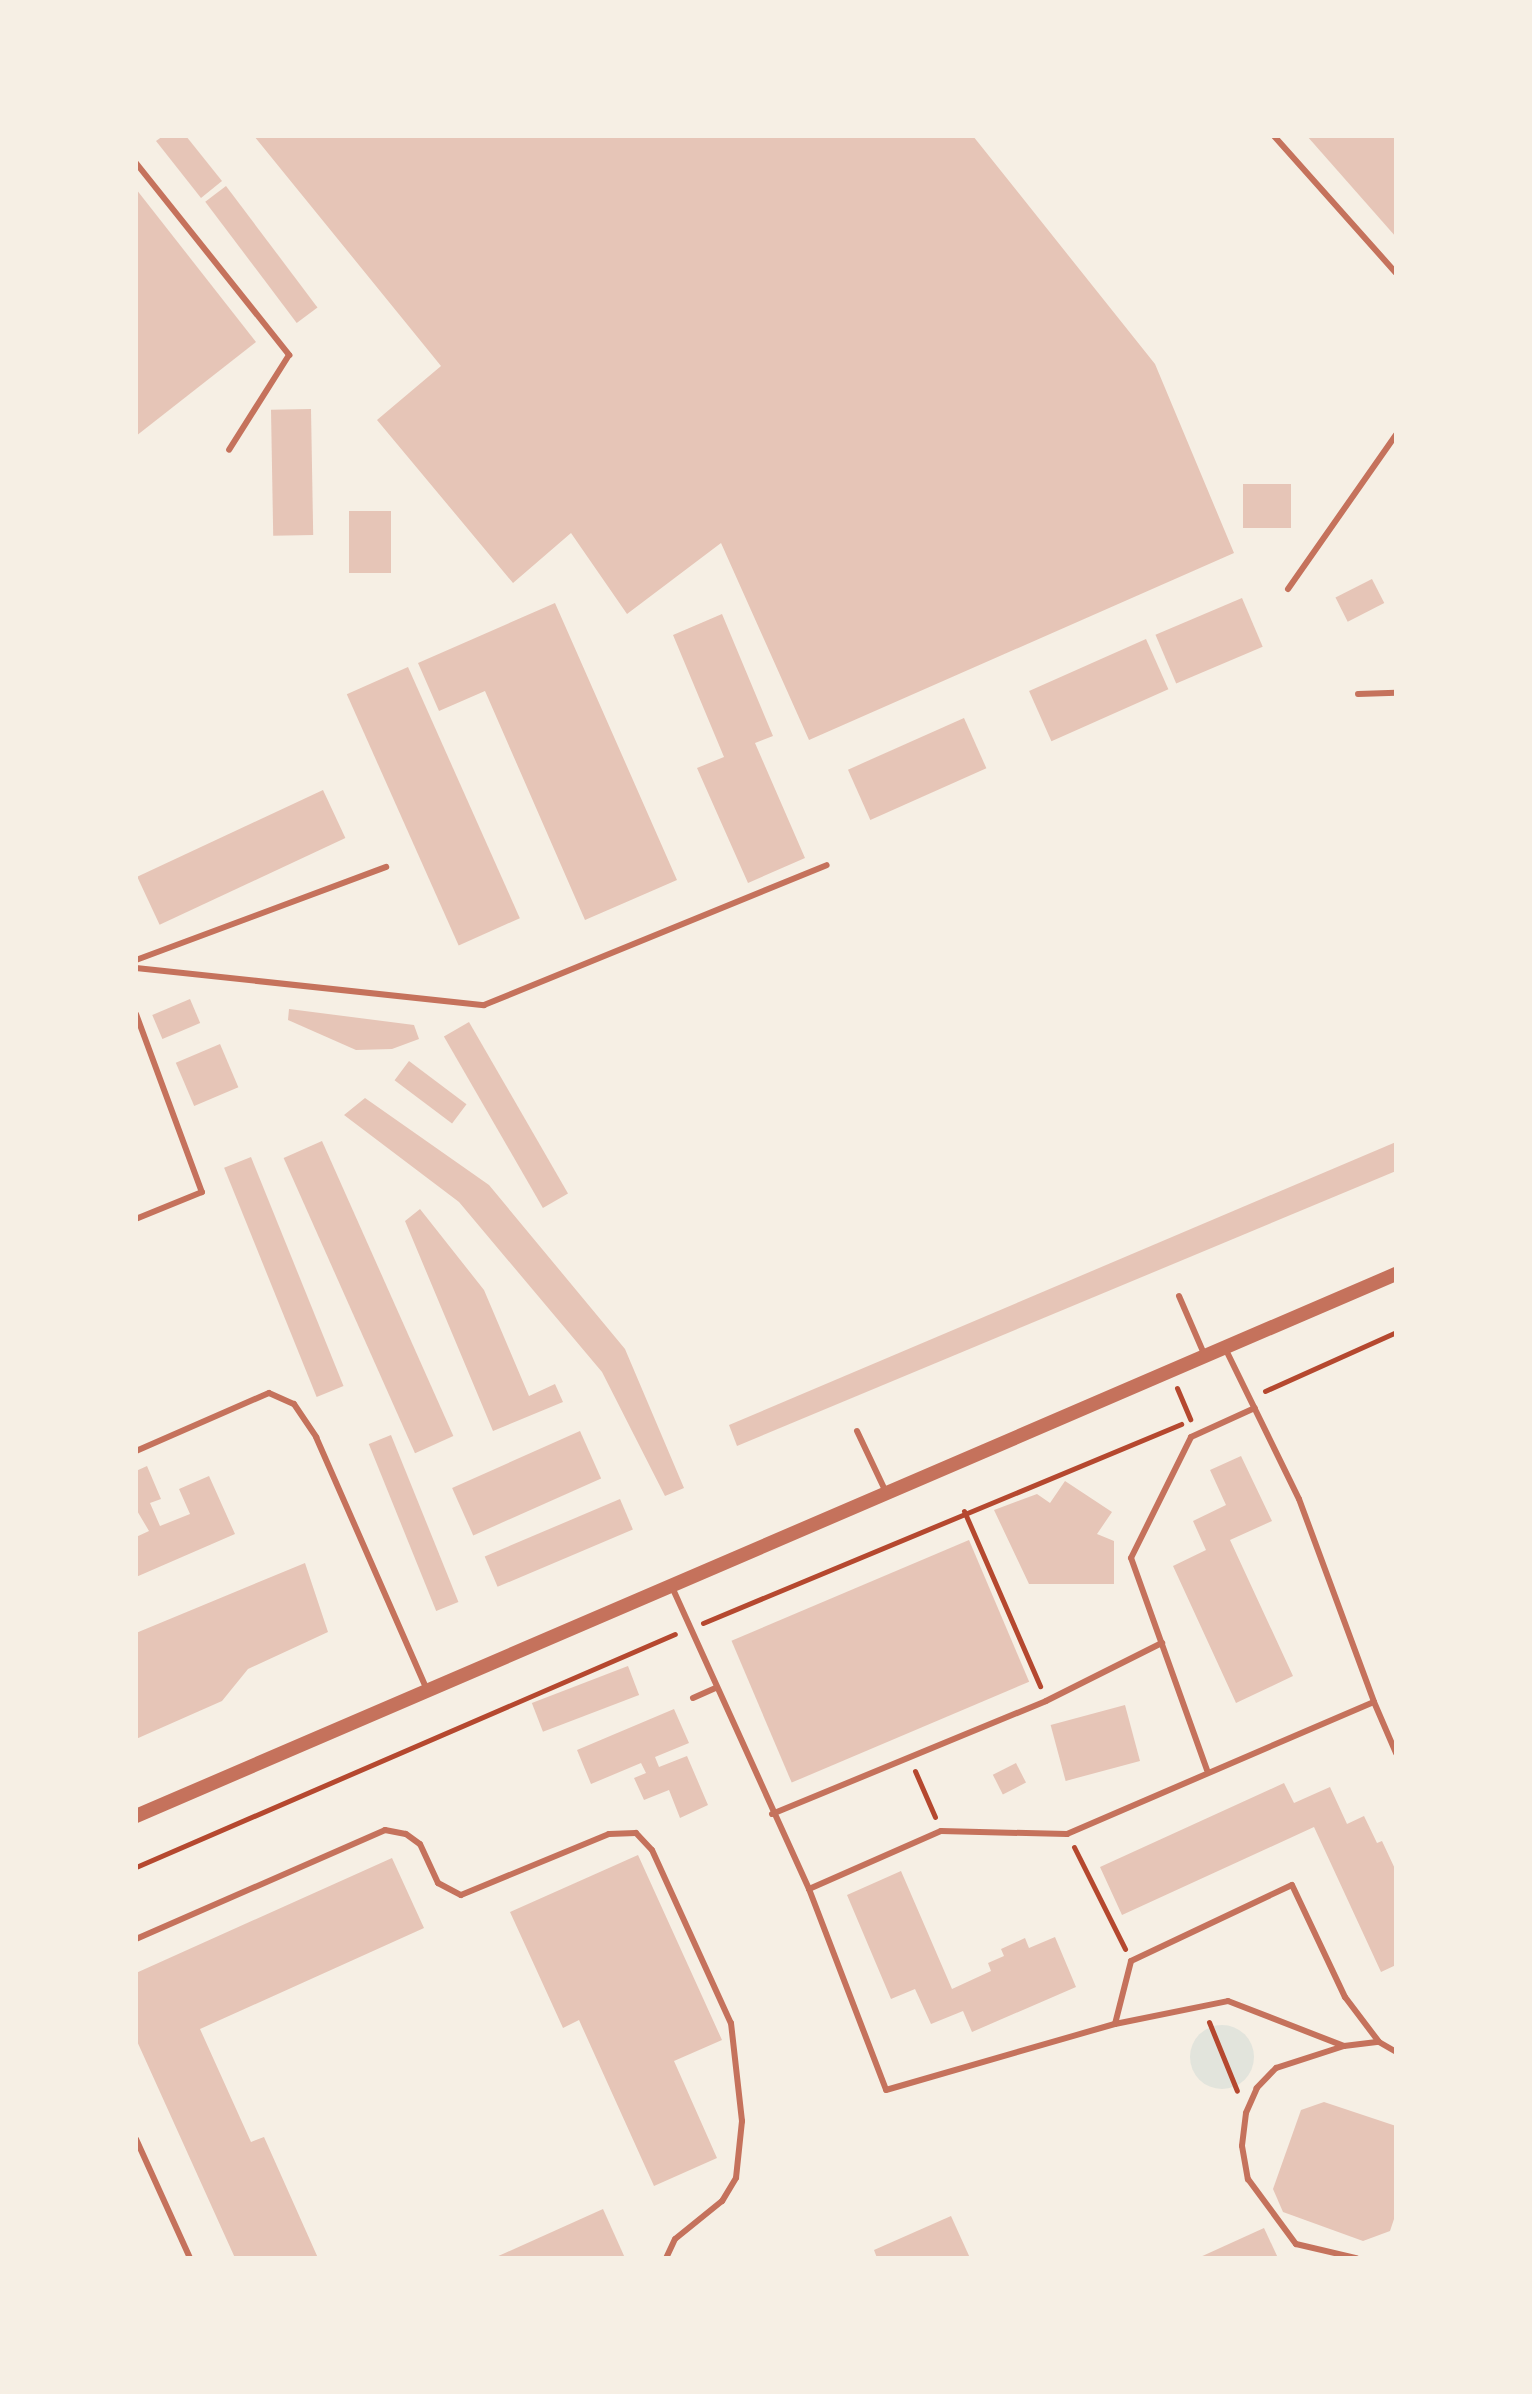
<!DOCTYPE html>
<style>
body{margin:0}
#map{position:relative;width:1532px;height:2394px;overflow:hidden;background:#f6efe4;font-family:Bitter,serif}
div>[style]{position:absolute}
.green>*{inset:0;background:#e2e4dc}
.round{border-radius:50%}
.building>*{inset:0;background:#e6c5b7;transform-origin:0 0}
.path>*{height:5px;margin:-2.5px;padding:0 2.5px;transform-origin:2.5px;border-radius:2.5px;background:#b5482f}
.service>*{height:6px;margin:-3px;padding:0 3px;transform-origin:3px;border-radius:3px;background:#c5725c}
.tertiary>*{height:14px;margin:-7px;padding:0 7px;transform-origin:7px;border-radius:7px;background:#c5725c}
span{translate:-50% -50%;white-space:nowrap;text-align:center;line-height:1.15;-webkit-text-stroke:6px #f6efe4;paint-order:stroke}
.frame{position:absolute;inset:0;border:138px solid #f6efe4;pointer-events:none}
</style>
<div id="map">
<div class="green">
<div class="round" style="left:1190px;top:2025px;width:64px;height:64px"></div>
</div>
<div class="building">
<div style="clip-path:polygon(163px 136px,186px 136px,222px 181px,201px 198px,156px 141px)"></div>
<div style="clip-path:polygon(254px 136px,973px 136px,1155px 364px,1234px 553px,809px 740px,721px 543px,627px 614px,571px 533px,513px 583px,377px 420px,441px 366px)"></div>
<div style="clip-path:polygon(1307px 136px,1396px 136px,1396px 237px)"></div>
<div style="left:226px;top:186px;width:152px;height:26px;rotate:53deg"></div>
<div style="clip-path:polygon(136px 189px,256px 342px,136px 436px)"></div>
<div style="left:311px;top:409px;width:126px;height:40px;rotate:89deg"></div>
<div style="left:1243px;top:484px;width:48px;height:44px"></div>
<div style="left:349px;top:511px;width:42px;height:62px"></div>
<div style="left:1372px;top:579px;width:27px;height:41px;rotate:63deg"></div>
<div style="left:1242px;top:598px;width:53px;height:94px;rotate:67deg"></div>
<div style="clip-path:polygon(555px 603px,677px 880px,585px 920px,485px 691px,439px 711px,418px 663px)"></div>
<div style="clip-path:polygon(722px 614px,773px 736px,755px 743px,805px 858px,748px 883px,697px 768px,724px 757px,673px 635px)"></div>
<div style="left:1146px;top:639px;width:55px;height:128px;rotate:66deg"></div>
<div style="left:408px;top:667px;width:275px;height:67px;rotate:66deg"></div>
<div style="left:964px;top:718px;width:55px;height:127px;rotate:66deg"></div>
<div style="left:323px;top:790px;width:53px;height:205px;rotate:65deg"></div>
<div style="left:190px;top:999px;width:26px;height:41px;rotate:67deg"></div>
<div style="clip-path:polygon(289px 1009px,414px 1025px,419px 1039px,392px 1049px,356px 1050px,288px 1020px)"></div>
<div style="left:469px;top:1022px;width:198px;height:29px;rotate:60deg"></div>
<div style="left:220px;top:1044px;width:47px;height:48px;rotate:67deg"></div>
<div style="left:409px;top:1061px;width:72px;height:24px;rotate:37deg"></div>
<div style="clip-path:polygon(365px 1098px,489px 1185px,625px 1349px,684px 1488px,665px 1496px,602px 1372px,459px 1202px,344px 1115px)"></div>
<div style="left:322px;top:1141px;width:323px;height:42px;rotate:66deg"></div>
<div style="clip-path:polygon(1396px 1142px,1396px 1171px,737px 1446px,729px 1425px)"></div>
<div style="left:251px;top:1157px;width:247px;height:29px;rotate:68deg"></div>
<div style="clip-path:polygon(420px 1209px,484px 1290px,529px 1396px,555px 1384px,563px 1402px,493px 1431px,405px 1221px)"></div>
<div style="left:580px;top:1431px;width:52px;height:140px;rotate:66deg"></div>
<div style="left:391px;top:1435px;width:180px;height:24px;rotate:68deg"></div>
<div style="clip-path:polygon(1241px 1456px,1272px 1521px,1230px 1540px,1293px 1676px,1236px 1703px,1173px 1566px,1206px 1550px,1193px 1521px,1226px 1505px,1210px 1470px)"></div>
<div style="clip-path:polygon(147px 1466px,161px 1499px,150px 1503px,160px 1526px,190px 1514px,179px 1489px,209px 1476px,235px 1534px,136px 1577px,136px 1537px,149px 1531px,136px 1509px,136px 1471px)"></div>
<div style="clip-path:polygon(1065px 1481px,1112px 1512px,1097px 1534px,1114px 1541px,1114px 1584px,1029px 1584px,994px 1510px,1037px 1494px,1050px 1503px)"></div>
<div style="left:620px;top:1499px;width:33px;height:147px;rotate:67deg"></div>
<div style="left:969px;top:1540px;width:154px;height:258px;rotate:67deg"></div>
<div style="clip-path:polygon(305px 1563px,328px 1632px,248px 1669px,222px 1701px,136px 1739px,136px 1633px)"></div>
<div style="left:628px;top:1666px;width:31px;height:103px;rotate:69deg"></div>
<div style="left:1125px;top:1705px;width:58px;height:77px;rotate:75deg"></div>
<div style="clip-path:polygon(674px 1709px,689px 1743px,655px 1757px,659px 1767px,687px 1756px,708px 1805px,680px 1818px,669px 1790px,644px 1800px,634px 1778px,646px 1773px,641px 1763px,591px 1784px,577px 1750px)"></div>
<div style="left:1016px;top:1763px;width:22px;height:26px;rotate:63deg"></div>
<div style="clip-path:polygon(1284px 1783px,1294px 1803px,1330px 1787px,1347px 1824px,1364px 1816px,1377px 1843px,1382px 1841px,1396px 1871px,1396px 1965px,1381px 1972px,1314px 1827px,1122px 1915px,1100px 1867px)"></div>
<div style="clip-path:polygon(638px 1855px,722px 2040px,674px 2061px,717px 2158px,654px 2186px,579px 2020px,563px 2028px,510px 1912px)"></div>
<div style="clip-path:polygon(392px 1858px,424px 1928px,200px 2029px,251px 2142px,264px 2137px,318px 2258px,235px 2258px,136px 2039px,136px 1973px)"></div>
<div style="clip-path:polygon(901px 1871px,952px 1989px,991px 1971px,988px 1963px,1004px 1956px,1001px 1949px,1025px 1938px,1029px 1948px,1055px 1937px,1076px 1987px,972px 2032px,963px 2011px,931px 2024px,915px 1989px,891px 1999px,847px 1895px)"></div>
<div style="clip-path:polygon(1324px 2102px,1396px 2126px,1396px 2213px,1390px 2231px,1363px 2241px,1283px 2212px,1273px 2189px,1301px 2110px)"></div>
<div style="clip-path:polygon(603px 2209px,625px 2258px,494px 2258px)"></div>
<div style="clip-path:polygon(951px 2216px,970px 2258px,877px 2258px,874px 2250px)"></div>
<div style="clip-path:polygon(1264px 2228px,1278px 2258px,1198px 2258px)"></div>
</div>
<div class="path">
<div style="left:1177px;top:1388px;width:34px;rotate:67deg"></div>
<div style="left:1265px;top:1391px;width:144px;rotate:-24.2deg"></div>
<div style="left:964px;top:1511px;width:191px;rotate:66.5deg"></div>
<div style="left:703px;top:1623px;width:518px;rotate:-22.6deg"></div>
<div style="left:915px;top:1771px;width:50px;rotate:66.5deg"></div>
<div style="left:1074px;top:1847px;width:114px;rotate:63.4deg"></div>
<div style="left:136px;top:1867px;width:587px;rotate:-23.38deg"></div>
<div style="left:1209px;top:2022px;width:74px;rotate:67.9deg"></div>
</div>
<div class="service">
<div style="left:1274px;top:136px;width:183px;rotate:48.3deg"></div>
<div style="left:136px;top:163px;width:246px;rotate:51.4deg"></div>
<div style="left:289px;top:355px;width:112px;rotate:122.3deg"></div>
<div style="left:1288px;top:589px;width:188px;rotate:-55deg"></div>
<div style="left:1358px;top:694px;width:38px;rotate:-2deg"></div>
<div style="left:136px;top:960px;width:267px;rotate:-20.4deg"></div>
<div style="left:136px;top:968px;width:350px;rotate:6.1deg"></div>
<div style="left:484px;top:1005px;width:370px;rotate:-22.2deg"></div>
<div style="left:136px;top:1014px;width:190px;rotate:69.7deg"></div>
<div style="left:202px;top:1192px;width:71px;rotate:157.8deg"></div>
<div style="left:1179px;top:1296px;width:65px;rotate:66.6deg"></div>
<div style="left:1225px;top:1348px;width:168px;rotate:63.9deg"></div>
<div style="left:1299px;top:1499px;width:216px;rotate:69.7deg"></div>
<div style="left:857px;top:1431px;width:68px;rotate:64.6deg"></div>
<div style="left:136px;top:1451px;width:145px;rotate:-23.6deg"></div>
<div style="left:269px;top:1393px;width:27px;rotate:24deg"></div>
<div style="left:294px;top:1404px;width:40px;rotate:56deg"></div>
<div style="left:316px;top:1437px;width:276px;rotate:66.3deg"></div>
<div style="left:672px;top:1587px;width:332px;rotate:65.6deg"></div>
<div style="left:809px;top:1889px;width:215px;rotate:69deg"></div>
<div style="left:886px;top:2090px;width:238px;rotate:-16.1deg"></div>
<div style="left:1115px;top:2024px;width:115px;rotate:-11.5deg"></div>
<div style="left:1228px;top:2001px;width:124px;rotate:21.2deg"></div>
<div style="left:1344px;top:2046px;width:35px;rotate:-7deg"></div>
<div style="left:1379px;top:2042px;width:20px;rotate:30deg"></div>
<div style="left:693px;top:1698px;width:24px;rotate:-24deg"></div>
<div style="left:1207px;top:1770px;width:225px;rotate:-109.7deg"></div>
<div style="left:1131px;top:1558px;width:135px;rotate:-63.6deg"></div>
<div style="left:1191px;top:1437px;width:70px;rotate:-24.4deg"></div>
<div style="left:772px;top:1814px;width:296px;rotate:-22.4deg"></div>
<div style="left:1046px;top:1701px;width:130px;rotate:-26.6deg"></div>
<div style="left:809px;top:1889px;width:144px;rotate:-23.7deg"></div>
<div style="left:941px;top:1831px;width:126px;rotate:1.4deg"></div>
<div style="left:1067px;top:1834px;width:334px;rotate:-23.3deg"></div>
<div style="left:1374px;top:1702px;width:56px;rotate:66.7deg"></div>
<div style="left:136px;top:1939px;width:272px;rotate:-23.6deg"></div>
<div style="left:385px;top:1830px;width:21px;rotate:11deg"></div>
<div style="left:406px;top:1834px;width:17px;rotate:36deg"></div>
<div style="left:420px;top:1844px;width:43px;rotate:65.2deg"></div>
<div style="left:438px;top:1883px;width:26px;rotate:28deg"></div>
<div style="left:461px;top:1895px;width:160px;rotate:-22.4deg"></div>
<div style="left:609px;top:1834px;width:27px;rotate:-2deg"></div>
<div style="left:636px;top:1833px;width:23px;rotate:47deg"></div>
<div style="left:652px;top:1850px;width:190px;rotate:65.5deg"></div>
<div style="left:731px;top:2023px;width:99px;rotate:83.6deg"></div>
<div style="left:742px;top:2121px;width:57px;rotate:96deg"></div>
<div style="left:736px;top:2178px;width:27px;rotate:121deg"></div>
<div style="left:722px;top:2201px;width:60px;rotate:141deg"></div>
<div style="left:675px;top:2239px;width:21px;rotate:115deg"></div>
<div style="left:1115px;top:2024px;width:65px;rotate:-75.7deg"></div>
<div style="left:1131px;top:1961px;width:178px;rotate:-25.3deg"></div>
<div style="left:1292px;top:1885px;width:124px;rotate:64.7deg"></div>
<div style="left:1345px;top:1997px;width:56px;rotate:52.9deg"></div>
<div style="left:1344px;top:2046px;width:71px;rotate:162.1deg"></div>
<div style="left:1276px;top:2068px;width:28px;rotate:134deg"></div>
<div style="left:1257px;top:2088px;width:27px;rotate:114deg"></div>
<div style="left:1246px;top:2113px;width:33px;rotate:97deg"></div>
<div style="left:1242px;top:2146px;width:34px;rotate:80deg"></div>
<div style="left:1248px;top:2179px;width:81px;rotate:53.6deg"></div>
<div style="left:1296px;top:2244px;width:62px;rotate:13.1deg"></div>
<div style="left:136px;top:2139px;width:131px;rotate:65.6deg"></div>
</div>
<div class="tertiary">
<div style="left:136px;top:1816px;width:1372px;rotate:-23.28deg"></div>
</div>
<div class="frame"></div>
</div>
